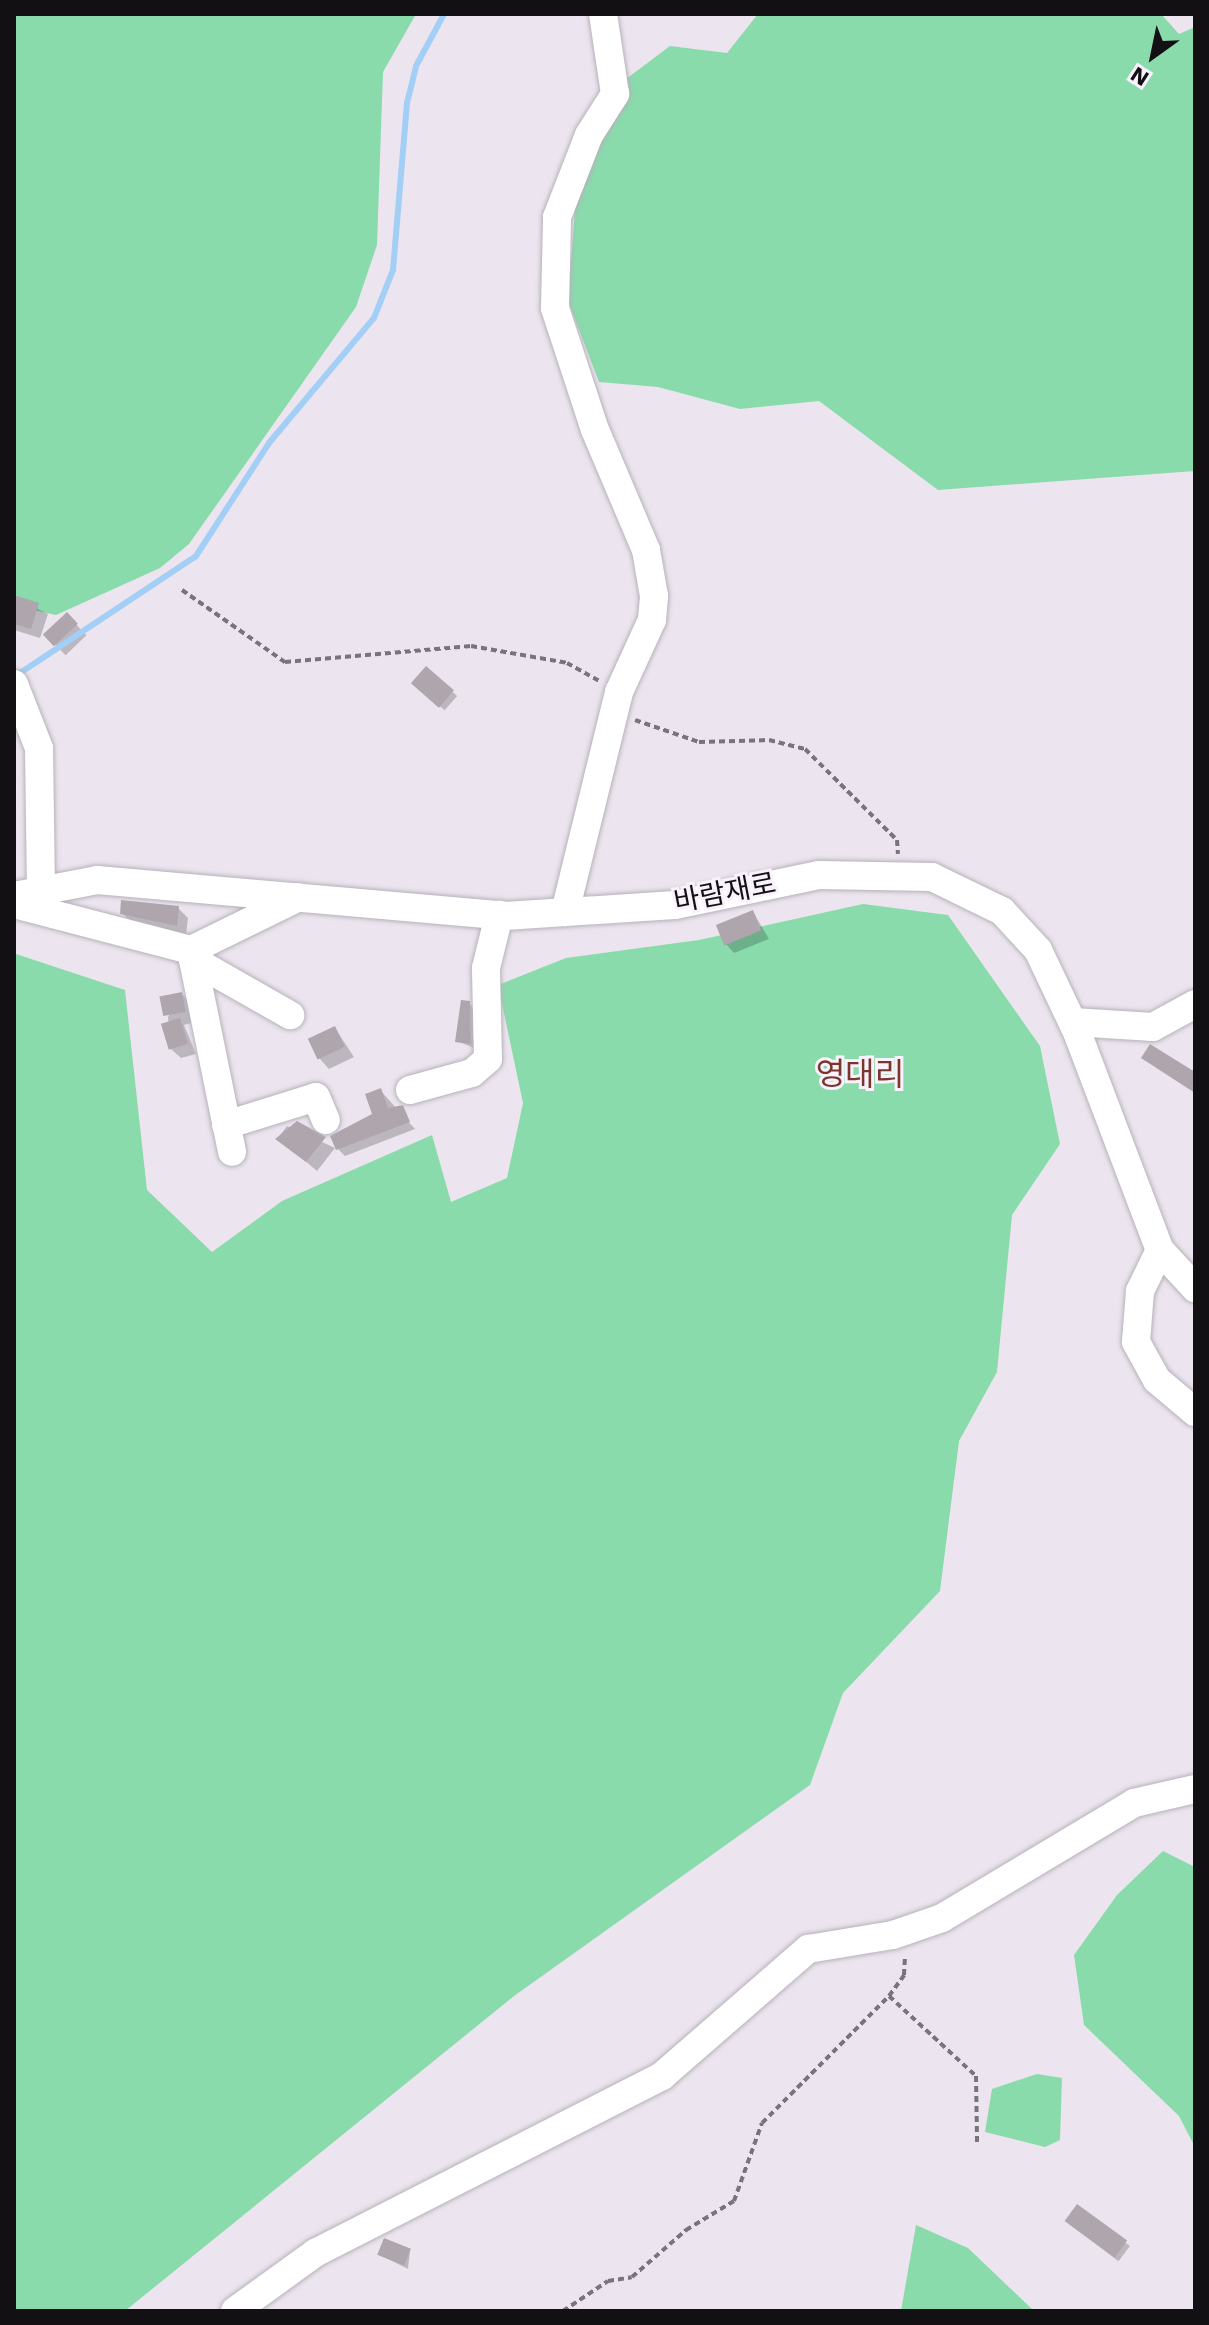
<!DOCTYPE html>
<meta charset="utf-8">
<style>
body{margin:0}
#map{position:relative;width:1209px;height:2325px;overflow:hidden;background:#ece5ef;font-family:"Work Sans","Noto Sans KR",sans-serif}
div>[style]{position:absolute}
.green>*{inset:0;background:#89dbac}
.shadow>*{inset:0;background:#0003;transform-origin:0 0}
.stream>*{height:6px;margin:-3px;padding:0 3px;transform-origin:3px;border-radius:3px;background:#a3cef6}
.building>*{inset:0;background:#aea5ad;transform-origin:0 0}
.path>*{height:4px;margin-top:-2px;transform-origin:0;background:repeating-linear-gradient(90deg,#78747a 0 6px,transparent 0 10px)}
.roads{filter:drop-shadow(0 0 2px #b7b1ba) drop-shadow(0 0 2px #b7b1ba)}
.minor>*{height:28px;margin:-14px;padding:0 14px;transform-origin:14px;border-radius:14px;background:#fff}
span{translate:-50% -50%;white-space:nowrap;text-align:center;line-height:1.15;-webkit-text-stroke:6px #f9f2fc;paint-order:stroke}
.street-label{font-size:28px;color:#121013}
.quarter-label{font-size:32px;color:#7b352b}
.frame{position:absolute;inset:0;border:16px solid #121013;pointer-events:none}
.north{position:absolute;left:1113px;top:16px;width:80px;height:80px;-webkit-text-stroke:6px #f9f2fc;paint-order:stroke;rotate:213deg;font-size:22px;font-weight:700;line-height:32px;text-align:center;color:#121013}
.north::after{content:'';display:block;margin:auto;width:28px;height:36px;background:#121013;clip-path:polygon(50% 0,100% 100%,50% 72%,0 100%)}
</style>
<div id="map">
<div class="green">
<div style="clip-path:polygon(14px 14px,416px 14px,383px 72px,377px 245px,356px 307px,189px 544px,160px 568px,56px 615px,14px 606px)"></div>
<div style="clip-path:polygon(758px 14px,1161px 14px,1179px 34px,1195px 27px,1195px 471px,938px 490px,819px 401px,740px 409px,658px 387px,599px 382px,568px 301px,575px 209px,626px 79px,670px 46px,727px 53px)"></div>
<div style="clip-path:polygon(863px 904px,948px 915px,1040px 1046px,1060px 1144px,1012px 1215px,997px 1372px,959px 1441px,940px 1591px,843px 1693px,810px 1785px,514px 1996px,125px 2311px,14px 2311px,16px 954px,125px 990px,147px 1190px,212px 1252px,282px 1201px,432px 1135px,451px 1202px,507px 1178px,523px 1103px,498px 985px,566px 958px,699px 940px)"></div>
<div style="clip-path:polygon(1163px 1851px,1195px 1867px,1195px 2147px,1179px 2116px,1084px 2025px,1074px 1955px,1117px 1895px)"></div>
<div style="clip-path:polygon(1037px 2074px,1062px 2078px,1060px 2140px,1045px 2147px,985px 2132px,992px 2089px)"></div>
<div style="clip-path:polygon(916px 2225px,968px 2248px,1034px 2311px,901px 2311px)"></div>
</div>
<div class="shadow">
<div style="clip-path:polygon(14px 597px,48px 614px,40px 638px,14px 630px)"></div>
<div style="left:67px;top:615px;width:28px;height:29px;rotate:46deg"></div>
<div style="left:426px;top:668px;width:42px;height:19px;rotate:42deg"></div>
<div style="clip-path:polygon(178px 908px,188px 918px,186px 935px,132px 923px,122px 913px)"></div>
<div style="clip-path:polygon(753px 912px,769px 939px,734px 953px,725px 943px)"></div>
<div style="clip-path:polygon(182px 994px,191px 1004px,195px 1022px,184px 1025px,196px 1054px,181px 1058px,171px 1049px,168px 1017px)"></div>
<div style="clip-path:polygon(469px 1003px,473px 1007px,474px 1048px,457px 1041px)"></div>
<div style="clip-path:polygon(335px 1028px,354px 1057px,329px 1069px,320px 1059px)"></div>
<div style="clip-path:polygon(381px 1091px,415px 1129px,345px 1156px,338px 1149px,374px 1115px)"></div>
<div style="clip-path:polygon(287px 1126px,335px 1148px,317px 1171px,278px 1138px)"></div>
<div style="left:1078px;top:2207px;width:65px;height:19px;rotate:37deg"></div>
<div style="clip-path:polygon(410px 2251px,408px 2269px,380px 2255px)"></div>
</div>
<div class="stream">
<div style="left:20px;top:673px;width:211px;rotate:-33.6deg"></div>
<div style="left:196px;top:556px;width:135px;rotate:-57.1deg"></div>
<div style="left:269px;top:443px;width:163px;rotate:-50deg"></div>
<div style="left:374px;top:318px;width:52px;rotate:-68.4deg"></div>
<div style="left:393px;top:270px;width:168px;rotate:-85.2deg"></div>
<div style="left:407px;top:103px;width:38px;rotate:-76deg"></div>
<div style="left:416px;top:66px;width:59px;rotate:-61.7deg"></div>
</div>
<div class="building">
<div style="clip-path:polygon(14px 595px,39px 603px,31px 629px,14px 624px)"></div>
<div style="left:67px;top:612px;width:16px;height:33px;rotate:47deg"></div>
<div style="left:426px;top:666px;width:37px;height:23px;rotate:41deg"></div>
<div style="clip-path:polygon(121px 900px,179px 906px,177px 926px,120px 914px)"></div>
<div style="left:753px;top:910px;width:22px;height:40px;rotate:68deg"></div>
<div style="left:182px;top:992px;width:20px;height:23px;rotate:79deg"></div>
<div style="clip-path:polygon(461px 1000px,470px 1001px,471px 1044px,455px 1042px)"></div>
<div style="left:180px;top:1018px;width:27px;height:20px;rotate:73deg"></div>
<div style="left:335px;top:1026px;width:23px;height:30px;rotate:65deg"></div>
<div style="clip-path:polygon(1150px 1044px,1195px 1072px,1195px 1093px,1141px 1058px)"></div>
<div style="clip-path:polygon(381px 1088px,388px 1108px,403px 1105px,410px 1122px,336px 1150px,330px 1136px,372px 1114px,365px 1094px)"></div>
<div style="clip-path:polygon(297px 1121px,326px 1137px,306px 1162px,275px 1139px)"></div>
<div style="left:1077px;top:2204px;width:62px;height:21px;rotate:36deg"></div>
<div style="left:384px;top:2238px;width:29px;height:18px;rotate:22deg"></div>
</div>
<div class="path">
<div style="left:182px;top:590px;width:126px;rotate:35deg"></div>
<div style="left:285px;top:662px;width:187px;rotate:-4.9deg"></div>
<div style="left:471px;top:646px;width:97px;rotate:10deg"></div>
<div style="left:567px;top:663px;width:37px;rotate:29deg"></div>
<div style="left:635px;top:720px;width:68px;rotate:19deg"></div>
<div style="left:699px;top:742px;width:70px;rotate:-1.6deg"></div>
<div style="left:769px;top:740px;width:37px;rotate:14deg"></div>
<div style="left:805px;top:749px;width:129px;rotate:44.7deg"></div>
<div style="left:897px;top:840px;width:14px;rotate:86deg"></div>
<div style="left:889px;top:1996px;width:118px;rotate:42.6deg"></div>
<div style="left:976px;top:2076px;width:66px;rotate:89.1deg"></div>
<div style="left:563px;top:2311px;width:54px;rotate:-33.7deg"></div>
<div style="left:608px;top:2281px;width:24px;rotate:-9deg"></div>
<div style="left:632px;top:2277px;width:72px;rotate:-41deg"></div>
<div style="left:686px;top:2230px;width:56px;rotate:-31.1deg"></div>
<div style="left:734px;top:2201px;width:83px;rotate:-70.3deg"></div>
<div style="left:762px;top:2123px;width:180px;rotate:-45deg"></div>
<div style="left:889px;top:1996px;width:26px;rotate:-54deg"></div>
<div style="left:904px;top:1975px;width:19px;rotate:-87deg"></div>
</div>
<div class="roads">
<div class="minor">
<div style="left:14px;top:684px;width:69px;rotate:68.7deg"></div>
<div style="left:39px;top:748px;width:140px;rotate:89.2deg"></div>
<div style="left:14px;top:896px;width:85px;rotate:-10.9deg"></div>
<div style="left:97px;top:880px;width:410px;rotate:5deg"></div>
<div style="left:505px;top:916px;width:170px;rotate:-3.7deg"></div>
<div style="left:675px;top:905px;width:147px;rotate:-11.8deg"></div>
<div style="left:819px;top:875px;width:113px;rotate:1deg"></div>
<div style="left:932px;top:877px;width:78px;rotate:25.9deg"></div>
<div style="left:1002px;top:911px;width:53px;rotate:47.3deg"></div>
<div style="left:1038px;top:950px;width:91px;rotate:64.6deg"></div>
<div style="left:1077px;top:1032px;width:233px;rotate:69.2deg"></div>
<div style="left:1160px;top:1250px;width:52px;rotate:47.4deg"></div>
<div style="left:14px;top:904px;width:183px;rotate:14.6deg"></div>
<div style="left:191px;top:950px;width:120px;rotate:-26.1deg"></div>
<div style="left:565px;top:912px;width:227px;rotate:-76.2deg"></div>
<div style="left:619px;top:692px;width:79px;rotate:-65.4deg"></div>
<div style="left:652px;top:620px;width:24px;rotate:-85deg"></div>
<div style="left:654px;top:596px;width:47px;rotate:-99.9deg"></div>
<div style="left:646px;top:550px;width:130px;rotate:-113deg"></div>
<div style="left:595px;top:430px;width:128px;rotate:-108.2deg"></div>
<div style="left:555px;top:308px;width:91px;rotate:-88.7deg"></div>
<div style="left:557px;top:217px;width:88px;rotate:-68.7deg"></div>
<div style="left:589px;top:135px;width:49px;rotate:-57.6deg"></div>
<div style="left:615px;top:94px;width:81px;rotate:-98.5deg"></div>
<div style="left:191px;top:950px;width:206px;rotate:78.5deg"></div>
<div style="left:193px;top:960px;width:112px;rotate:29.6deg"></div>
<div style="left:1073px;top:1022px;width:80px;rotate:3.6deg"></div>
<div style="left:1153px;top:1027px;width:48px;rotate:-28.7deg"></div>
<div style="left:410px;top:1090px;width:64px;rotate:-15.3deg"></div>
<div style="left:472px;top:1073px;width:21px;rotate:-41deg"></div>
<div style="left:488px;top:1059px;width:91px;rotate:-91.3deg"></div>
<div style="left:486px;top:968px;width:55px;rotate:-76.2deg"></div>
<div style="left:226px;top:1125px;width:94px;rotate:-17.3deg"></div>
<div style="left:316px;top:1097px;width:25px;rotate:67deg"></div>
<div style="left:1160px;top:1250px;width:46px;rotate:116deg"></div>
<div style="left:1140px;top:1291px;width:51px;rotate:94.5deg"></div>
<div style="left:1136px;top:1342px;width:43px;rotate:61.1deg"></div>
<div style="left:1157px;top:1380px;width:50px;rotate:40.1deg"></div>
<div style="left:235px;top:2311px;width:99px;rotate:-35.9deg"></div>
<div style="left:315px;top:2253px;width:390px;rotate:-27deg"></div>
<div style="left:662px;top:2076px;width:194px;rotate:-41deg"></div>
<div style="left:808px;top:1949px;width:86px;rotate:-9.4deg"></div>
<div style="left:893px;top:1935px;width:52px;rotate:-19.1deg"></div>
<div style="left:942px;top:1918px;width:224px;rotate:-30.9deg"></div>
<div style="left:1134px;top:1803px;width:63px;rotate:-12.9deg"></div>
</div>
</div>
<div class="street-label">
<span style="left:725px;top:893px;rotate:-11deg">바람재로</span>
</div>
<div class="quarter-label">
<span style="left:860px;top:1074px">영대리</span>
</div>
<div class="frame"></div>
<div class="north">N</div>
</div>
